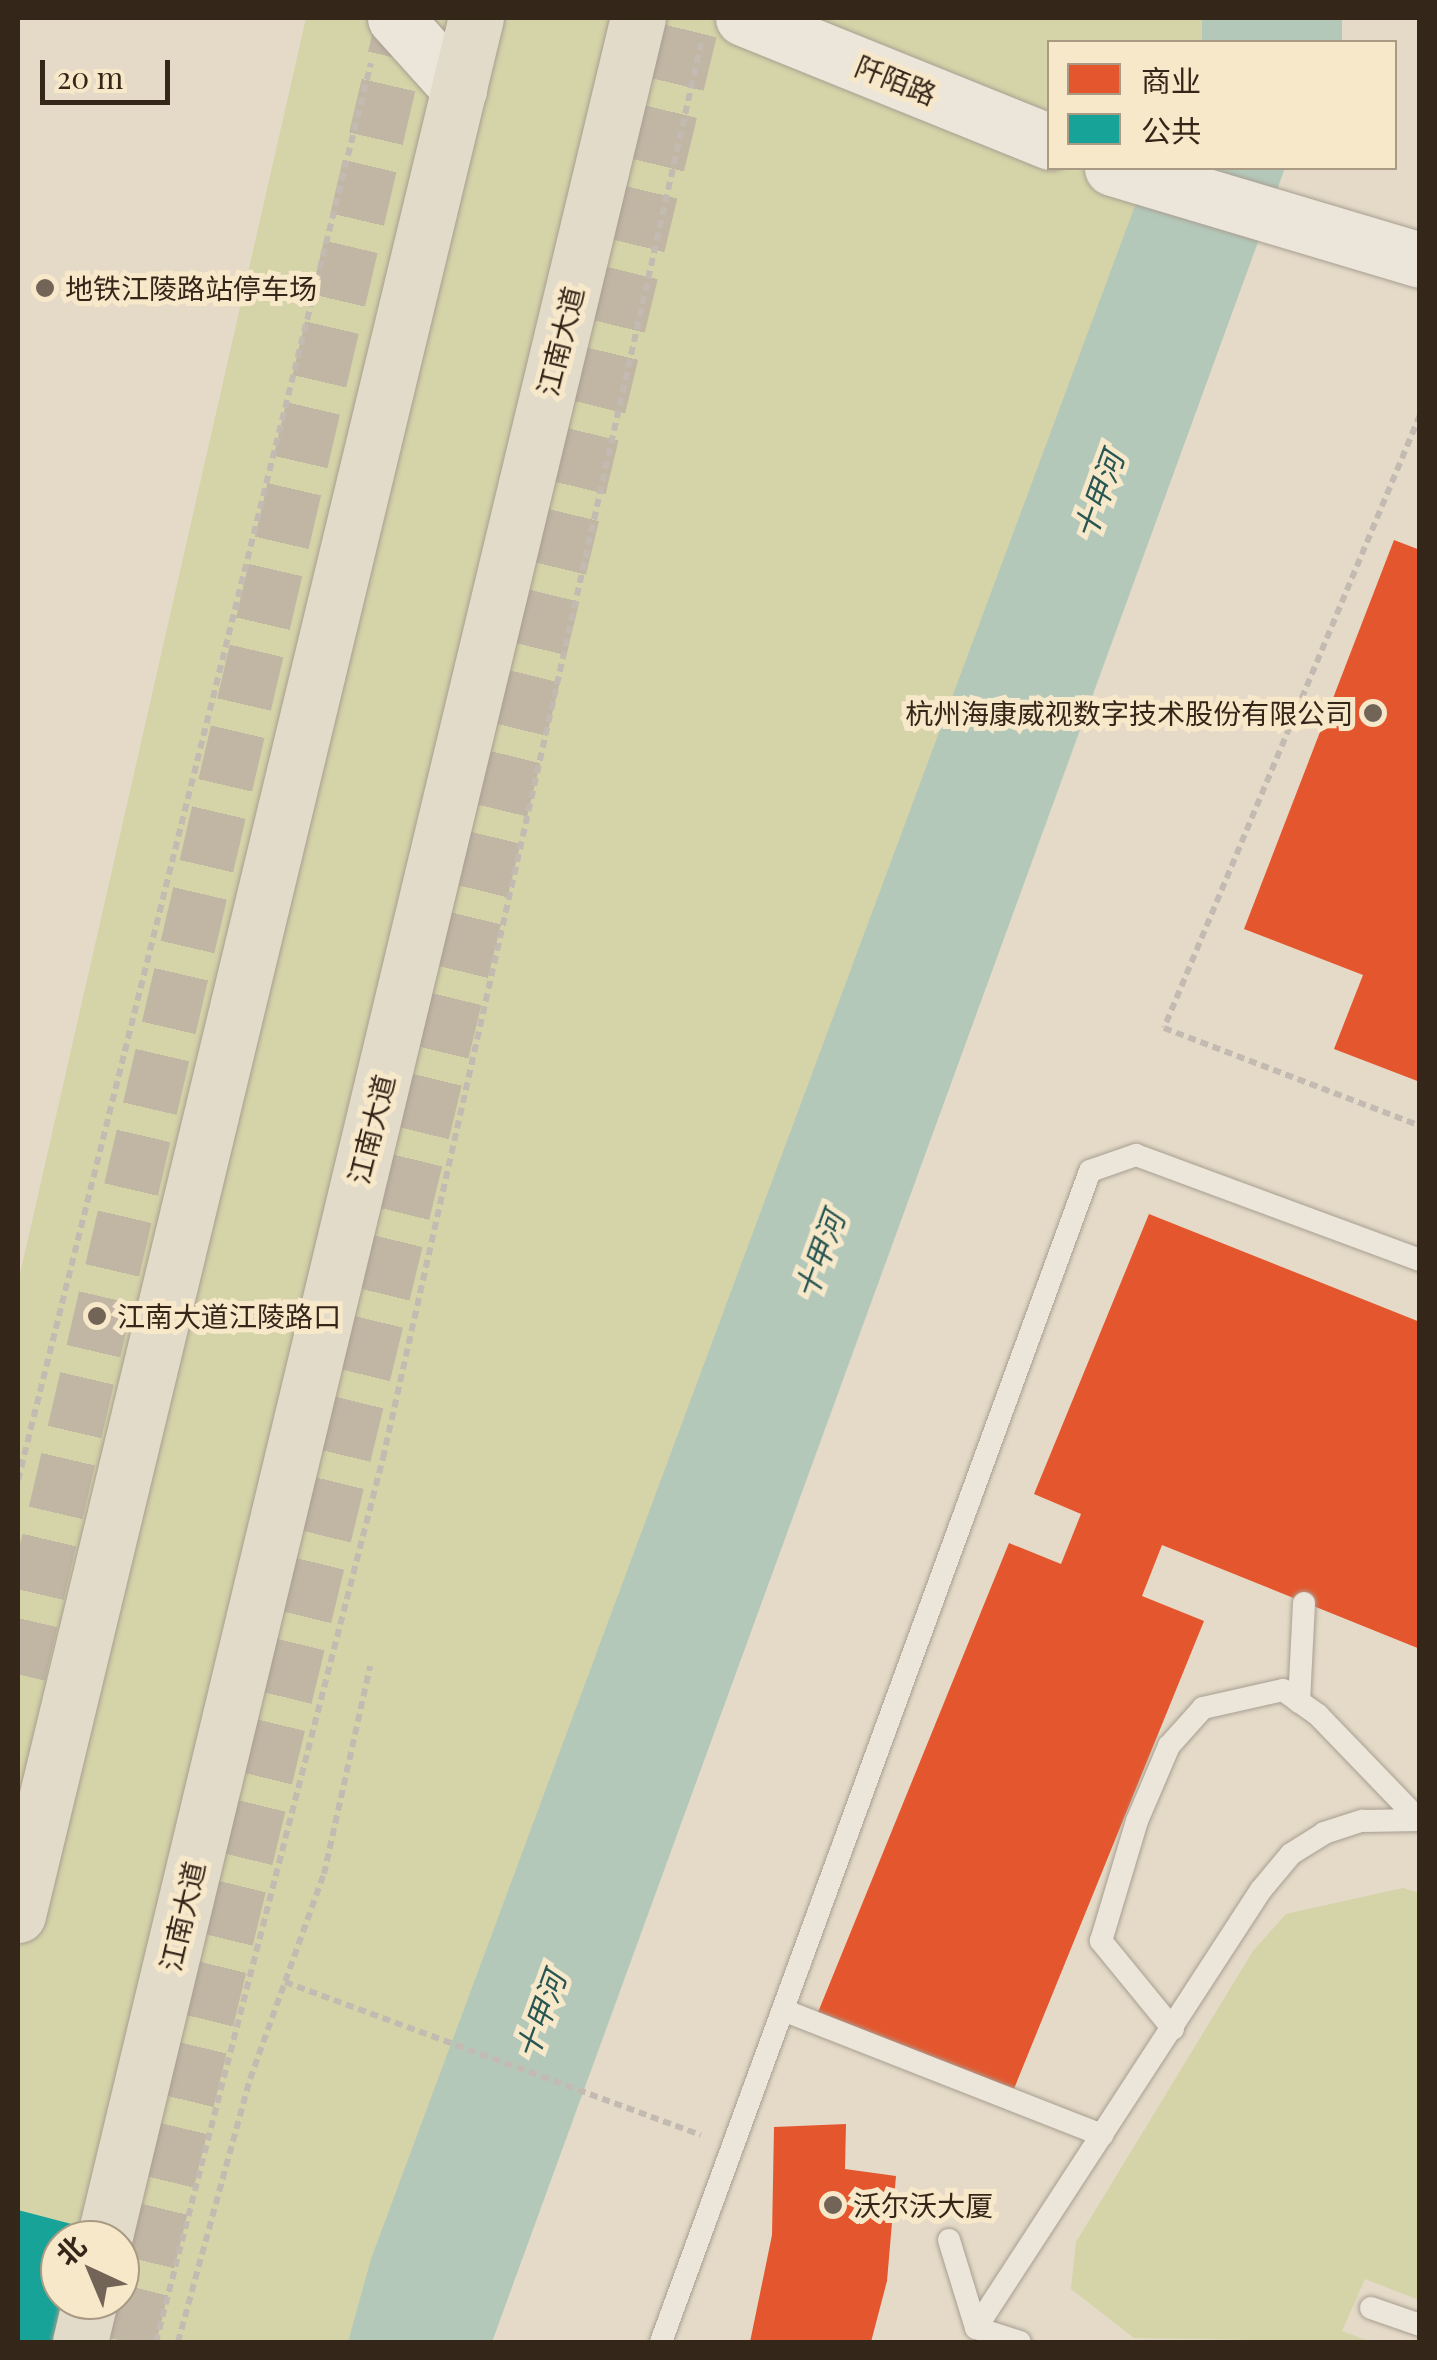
<!DOCTYPE html>
<meta charset="utf-8">
<style>
body{margin:0}
#map{position:relative;width:1437px;height:2360px;overflow:hidden;background:#e4dac7;font-family:"Playfair Display","Noto Sans SC",serif}
div>[style]{position:absolute}
.green>*{inset:0;background:#d5d3a8}
.water>*{inset:0;background:#b4c8ba;transform-origin:0 0}
.shops>*{inset:0;background:#e4572e}
.public>*{inset:0;background:#17a398}
.trunk-tunnel>*{height:55px;margin-top:-27.5px;transform-origin:0;background:repeating-linear-gradient(90deg,#c1b6a4 0 55px,transparent 0 83px)}
.path>*{height:6px;margin-top:-3px;transform-origin:0;background:repeating-linear-gradient(90deg,#c3bbb1 0 8px,transparent 0 13px)}
.roads{filter:drop-shadow(0 0 2px #a89e91) drop-shadow(0 0 2px #a89e91)}
.service>*{height:22px;margin:-11px;padding:0 11px;transform-origin:11px;border-radius:11px;background:#ebe5da}
.tertiary>*{height:55px;margin:-27.5px;padding:0 27.5px;transform-origin:27.5px;border-radius:27.5px;background:#ebe5da}
.primary>*{height:55px;margin:-27.5px;padding:0 27.5px;transform-origin:27.5px;border-radius:27.5px;background:#e3dbca}
.dots>*{width:28px;height:28px;translate:-50% -50%;box-sizing:border-box;border:5px solid #f7e8ca;border-radius:50%}
span{translate:-50% -50%;white-space:nowrap;text-align:center;line-height:1.15;-webkit-text-stroke:10px #f7e8ca;paint-order:stroke}
.street-label{font-size:28px;color:#35261a}
.poi-label{font-size:28px;color:#35261a}
.left{translate:0 -50%;text-align:left}
.right{translate:-100% -50%;text-align:right}
.water-label{font-size:30px;color:#285652;font-style:italic}
.frame{position:absolute;inset:0;border:20px solid #35261a;pointer-events:none}
.legend{position:absolute;left:1047px;top:40px;width:350px;height:130px;box-sizing:border-box;background:#f7e8ca;border:2px solid #a99a84;margin:0;padding:12px 18px;list-style:none;font-size:30px;color:#35261a}
.legend li{display:flex;align-items:center;gap:20px;height:50px}
.legend b{width:50px;border:2px solid #a99a84}
.north{position:absolute;left:40px;top:2220px;width:100px;height:100px;box-sizing:border-box;background:#f7e8ca;border:2px solid #a99a84;border-radius:50%;rotate:316deg;font-size:28px;font-weight:700;line-height:40px;text-align:center;color:#35261a}
.north::after{content:'';display:block;margin:auto;width:35px;height:45px;background:#726557;clip-path:polygon(50% 0,100% 100%,50% 72%,0 100%)}
.scale{position:absolute;left:40px;top:60px;width:130px;height:45px;box-sizing:border-box;border:5px solid #35261a;border-top:0;padding-left:12px;font-size:30px;line-height:35px;white-space:nowrap;color:#35261a;-webkit-text-stroke:8px #f7e8ca;paint-order:stroke}
</style>
<div id="map">
<div class="green">
<div style="clip-path:polygon(evenodd,306px 18px,1239px 18px,1230px 42px,1050px 42px,1050px 168px,1182px 168px,356px 2342px,18px 2342px,18px 1283px,306px 18px,60px 2240px,120px 2240px,120px 2300px,60px 2300px,60px 2240px)"></div>
<div style="clip-path:polygon(1403px 1888px,1420px 1893px,1419px 2300px,1365px 2279px,1342px 2331px,1371px 2342px,1134px 2338px,1071px 2289px,1076px 2242px,1253px 1951px,1286px 1914px)"></div>
</div>
<div class="water">
<div style="left:1202px;top:18px;width:140px;height:26px"></div>
<div style="clip-path:polygon(1149px 168px,1285px 168px,492px 2342px,348px 2342px,371px 2259px)"></div>
</div>
<div class="shops">
<div style="clip-path:polygon(1394px 540px,1420px 550px,1420px 1082px,1334px 1049px,1363px 975px,1244px 929px)"></div>
<div style="clip-path:polygon(1149px 1214px,1420px 1322px,1420px 1649px,1162px 1545px,1142px 1596px,1204px 1621px,1007px 2106px,812px 2027px,1009px 1543px,1061px 1564px,1081px 1514px,1034px 1494px)"></div>
<div style="clip-path:polygon(846px 2124px,845px 2169px,896px 2176px,887px 2281px,871px 2342px,750px 2342px,772px 2235px,774px 2127px)"></div>
</div>
<div class="public">
<div style="clip-path:polygon(18px 2210px,83px 2227px,80px 2240px,60px 2240px,60px 2300px,67px 2300px,57px 2342px,18px 2342px)"></div>
</div>
<div class="trunk-tunnel">
<div style="left:18px;top:1674px;width:1700px;rotate:-76.88deg"></div>
<div style="left:128px;top:2342px;width:2392px;rotate:-76.34deg"></div>
</div>
<div class="path">
<div style="left:1420px;top:415px;width:664px;rotate:112.67deg"></div>
<div style="left:1164px;top:1028px;width:274px;rotate:20.9deg"></div>
<div style="left:18px;top:1480px;width:1460px;rotate:-76.01deg"></div>
<div style="left:285px;top:1982px;width:443px;rotate:20.2deg"></div>
<div style="left:156px;top:2342px;width:913px;rotate:-75.6deg"></div>
<div style="left:383px;top:1458px;width:1450px;rotate:-77.33deg"></div>
<div style="left:178px;top:2342px;width:273px;rotate:-74.7deg"></div>
<div style="left:250px;top:2079px;width:218px;rotate:-70.2deg"></div>
<div style="left:324px;top:1874px;width:213px;rotate:-77.5deg"></div>
</div>
<div class="roads">
<div class="service">
<div style="left:1299px;top:1702px;width:99px;rotate:-87.1deg"></div>
<div style="left:783px;top:2010px;width:343px;rotate:21.4deg"></div>
<div style="left:1173px;top:2029px;width:114px;rotate:-129.3deg"></div>
<div style="left:1101px;top:1941px;width:125px;rotate:-73.3deg"></div>
<div style="left:1137px;top:1821px;width:82px;rotate:-66.9deg"></div>
<div style="left:1169px;top:1746px;width:51px;rotate:-48.2deg"></div>
<div style="left:1203px;top:1708px;width:82px;rotate:-12.7deg"></div>
<div style="left:1283px;top:1690px;width:43px;rotate:35.5deg"></div>
<div style="left:1318px;top:1715px;width:144px;rotate:46.1deg"></div>
<div style="left:949px;top:2240px;width:92px;rotate:72.9deg"></div>
<div style="left:976px;top:2328px;width:46px;rotate:17.7deg"></div>
<div style="left:1371px;top:2308px;width:52px;rotate:19.1deg"></div>
<div style="left:976px;top:2328px;width:523px;rotate:-56.95deg"></div>
<div style="left:1261px;top:1890px;width:47px;rotate:-50.2deg"></div>
<div style="left:1291px;top:1854px;width:39px;rotate:-32deg"></div>
<div style="left:1324px;top:1833px;width:40px;rotate:-18deg"></div>
<div style="left:1362px;top:1821px;width:58px;rotate:-1deg"></div>
<div style="left:661px;top:2342px;width:1247px;rotate:-69.88deg"></div>
<div style="left:1090px;top:1171px;width:49px;rotate:-19.2deg"></div>
<div style="left:1136px;top:1155px;width:303px;rotate:20.3deg"></div>
</div>
<div class="tertiary">
<div style="left:395px;top:18px;width:96px;rotate:48deg"></div>
<div style="left:743px;top:18px;width:331px;rotate:22deg"></div>
<div style="left:1112px;top:168px;width:321px;rotate:16.6deg"></div>
</div>
<div class="primary">
<div style="left:18px;top:1915px;width:1952px;rotate:-76.43deg"></div>
<div style="left:104px;top:2240px;width:2285px;rotate:-76.49deg"></div>
<div style="left:80px;top:2342px;width:43px;rotate:-76.6deg"></div>
</div>
</div>
<div class="dots">
<div style="left:45px;top:288px;background:#726557"></div>
<div style="left:1373px;top:713px;background:#726557"></div>
<div style="left:97px;top:1316px;background:#726557"></div>
<div style="left:833px;top:2205px;background:#726557"></div>
</div>
<div class="street-label">
<span style="left:896px;top:80px;rotate:22deg">阡陌路</span>
<span style="left:560px;top:341px;rotate:-76deg">江南大道</span>
<span style="left:371px;top:1129px;rotate:-76deg">江南大道</span>
<span style="left:182px;top:1916px;rotate:-77deg">江南大道</span>
</div>
<div class="poi-label">
<span class="left" style="left:65px;top:288px">地铁江陵路站停车场</span>
<span class="right" style="left:1353px;top:713px">杭州海康威视数字技术股份有限公司</span>
<span class="left" style="left:117px;top:1316px">江南大道江陵路口</span>
<span class="left" style="left:853px;top:2205px">沃尔沃大厦</span>
</div>
<div class="water-label">
<span style="left:1098px;top:495px;rotate:-70deg">十甲河</span>
<span style="left:819px;top:1255px;rotate:-70deg">十甲河</span>
<span style="left:540px;top:2015px;rotate:-70deg">十甲河</span>
</div>
<div class="frame"></div>
<ul class="legend">
<li><b style="height:28px;background:#e4572e"></b>商业</li>
<li><b style="height:28px;background:#17a398"></b>公共</li>
</ul>
<div class="north">北</div>
<div class="scale">20 m</div>
</div>
